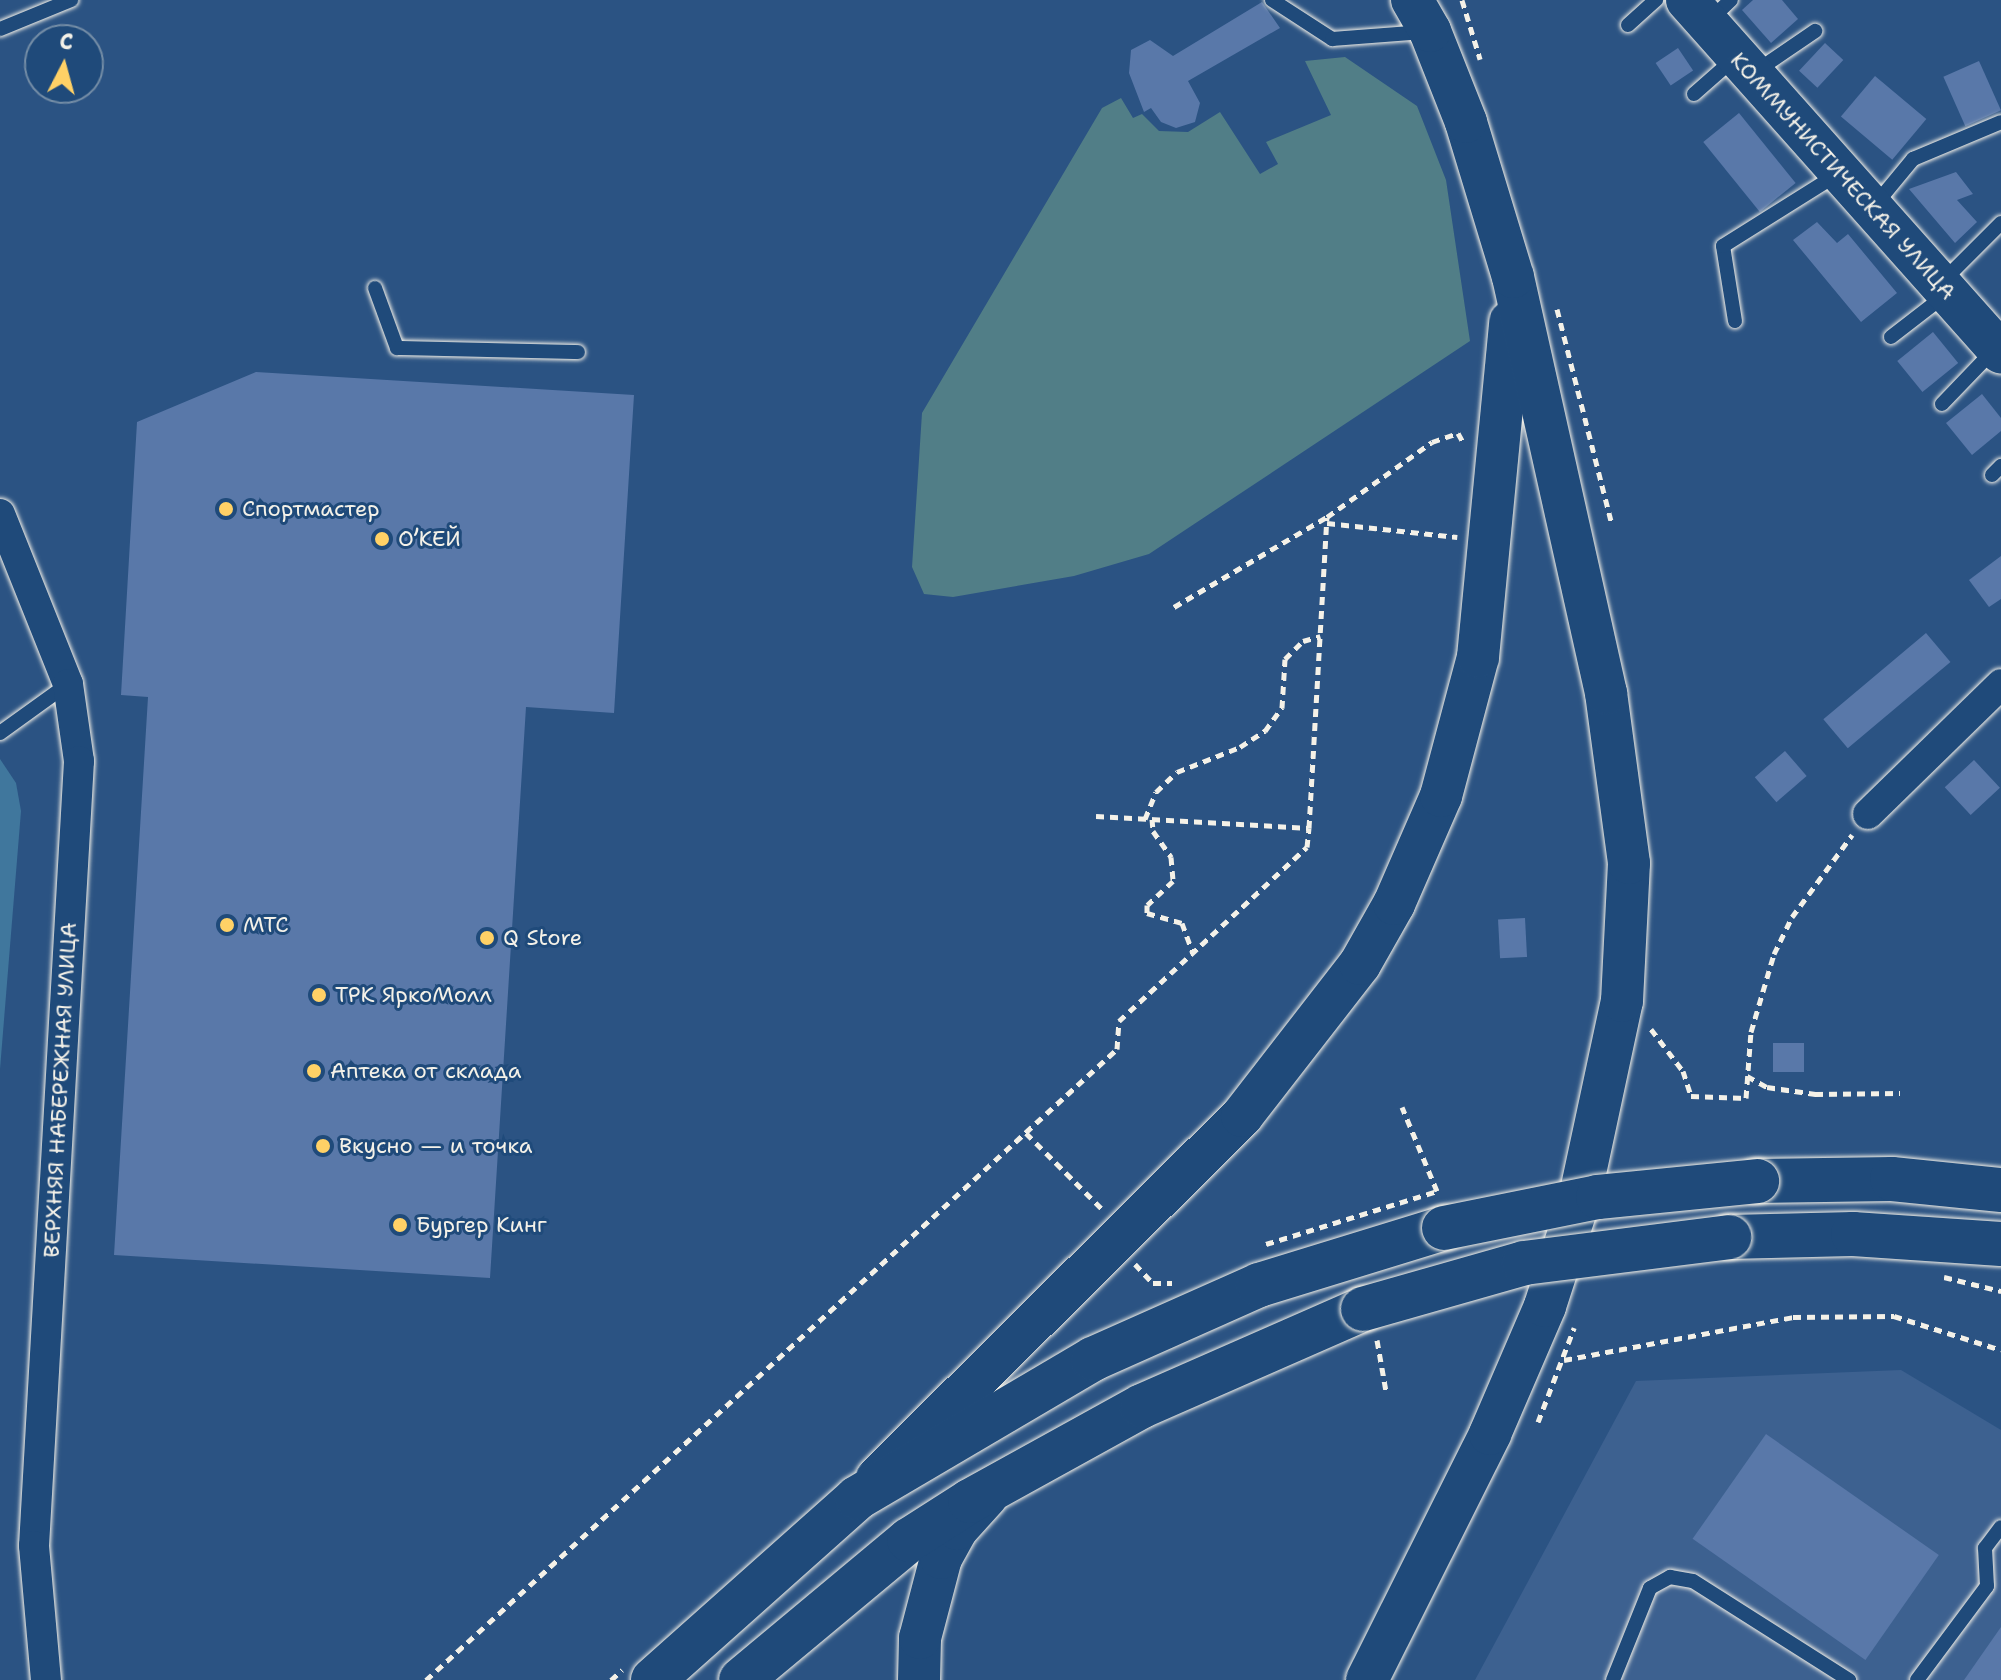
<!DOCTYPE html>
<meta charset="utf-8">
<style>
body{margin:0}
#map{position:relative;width:2001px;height:1680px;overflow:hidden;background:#2b5383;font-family:"Shantell Sans",sans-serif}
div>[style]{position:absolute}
.built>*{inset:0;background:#3d6190}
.green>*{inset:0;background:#517e87}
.water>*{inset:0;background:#40779d}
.building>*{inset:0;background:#5978a9;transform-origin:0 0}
.path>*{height:5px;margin-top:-2.5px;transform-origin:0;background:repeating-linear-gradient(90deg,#f4f1e8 0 8px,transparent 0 14px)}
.roads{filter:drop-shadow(0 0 2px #f4f1e8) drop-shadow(0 0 2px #f4f1e8)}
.lane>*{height:14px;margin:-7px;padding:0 7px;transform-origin:7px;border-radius:7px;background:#1f4a7a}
.street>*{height:30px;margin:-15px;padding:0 15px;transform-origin:15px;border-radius:15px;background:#1f4a7a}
.secondary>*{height:42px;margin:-21px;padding:0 21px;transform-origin:21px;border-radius:21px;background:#1f4a7a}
.primary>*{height:44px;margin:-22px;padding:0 22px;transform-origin:22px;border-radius:22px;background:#1f4a7a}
.bridges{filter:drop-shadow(0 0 2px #f4f1e8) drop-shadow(0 0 2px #f4f1e8)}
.primary-bridge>*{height:44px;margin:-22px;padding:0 22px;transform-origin:22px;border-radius:22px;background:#1f4a7a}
.dots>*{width:22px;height:22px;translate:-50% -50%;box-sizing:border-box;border:4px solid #1f4a7a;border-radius:50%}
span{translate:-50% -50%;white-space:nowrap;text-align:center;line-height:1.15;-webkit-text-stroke:6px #1f4a7a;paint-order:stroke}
.street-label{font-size:22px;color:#f4f1e8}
.poi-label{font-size:22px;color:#f4f1e8}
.left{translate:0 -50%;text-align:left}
.north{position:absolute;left:24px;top:24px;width:80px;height:80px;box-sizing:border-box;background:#1f4a7a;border:2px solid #748da6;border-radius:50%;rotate:6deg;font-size:22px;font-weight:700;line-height:32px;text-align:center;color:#f4f1e8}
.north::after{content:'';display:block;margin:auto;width:28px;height:36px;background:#ffd166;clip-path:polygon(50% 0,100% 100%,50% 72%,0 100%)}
</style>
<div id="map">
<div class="built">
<div style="clip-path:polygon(1901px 1370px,2001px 1430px,2001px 1680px,1475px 1680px,1636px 1381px)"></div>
</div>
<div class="green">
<div style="clip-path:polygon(1345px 57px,1417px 106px,1446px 180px,1470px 341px,1149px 554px,1074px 576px,953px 597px,924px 594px,912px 567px,922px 413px,1102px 108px,1121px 98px,1133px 118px,1142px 114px,1159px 131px,1188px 132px,1220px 112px,1260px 174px,1278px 164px,1266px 142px,1331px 115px,1305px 61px)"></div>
</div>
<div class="water">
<div style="clip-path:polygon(0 759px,16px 783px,21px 811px,0 1069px)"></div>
</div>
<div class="building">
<div style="clip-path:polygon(1753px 0,1782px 0,1798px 19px,1771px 43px,1742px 10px)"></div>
<div style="clip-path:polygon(1262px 2px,1280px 28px,1188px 81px,1200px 103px,1195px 122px,1176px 128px,1161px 122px,1151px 108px,1144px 112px,1129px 73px,1131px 50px,1150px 40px,1173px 56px)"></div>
<div style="left:1825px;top:43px;width:25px;height:38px;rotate:43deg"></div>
<div style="left:1678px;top:48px;width:27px;height:27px;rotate:56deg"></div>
<div style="left:1979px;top:61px;width:54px;height:39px;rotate:66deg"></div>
<div style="left:1875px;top:76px;width:67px;height:53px;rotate:40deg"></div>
<div style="left:1739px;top:113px;width:90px;height:46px;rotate:51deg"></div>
<div style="clip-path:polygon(1956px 172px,1973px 194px,1957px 200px,1977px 222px,1955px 243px,1909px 189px)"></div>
<div style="clip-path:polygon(1817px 222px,1837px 243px,1848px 234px,1897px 293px,1861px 322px,1793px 240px)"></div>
<div style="left:1933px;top:332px;width:40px;height:46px;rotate:51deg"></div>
<div style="clip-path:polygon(256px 372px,634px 395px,614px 713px,526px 707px,490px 1278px,114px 1255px,148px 697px,121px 695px,137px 422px)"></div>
<div style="clip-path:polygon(1982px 394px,2001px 418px,2001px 431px,1972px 455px,1946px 423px)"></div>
<div style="clip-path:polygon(2001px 556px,2001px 599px,1989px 607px,1969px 580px)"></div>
<div style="left:1926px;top:633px;width:38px;height:134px;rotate:50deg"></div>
<div style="left:1785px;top:751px;width:33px;height:40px;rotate:49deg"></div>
<div style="left:1974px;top:760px;width:38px;height:40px;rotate:47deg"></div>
<div style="left:1525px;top:918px;width:39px;height:27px;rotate:87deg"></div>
<div style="left:1773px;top:1043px;width:31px;height:29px"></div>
<div style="left:1766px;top:1434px;width:211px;height:128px;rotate:35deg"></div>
<div style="clip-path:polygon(2001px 1627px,2001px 1680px,1964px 1680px)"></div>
</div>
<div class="path">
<div style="left:1462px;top:0;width:62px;rotate:73deg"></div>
<div style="left:1557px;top:309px;width:219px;rotate:75.7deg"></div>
<div style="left:1327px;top:523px;width:131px;rotate:6.1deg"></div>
<div style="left:1174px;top:607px;width:178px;rotate:-30.5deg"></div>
<div style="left:1327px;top:517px;width:129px;rotate:-35.5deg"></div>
<div style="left:1432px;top:442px;width:28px;rotate:-19deg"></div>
<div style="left:1458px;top:433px;width:13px;rotate:61deg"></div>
<div style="left:1096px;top:816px;width:213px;rotate:3.2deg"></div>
<div style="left:1309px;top:828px;width:311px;rotate:-86.7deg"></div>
<div style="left:1145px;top:819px;width:29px;rotate:-68deg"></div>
<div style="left:1156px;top:792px;width:29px;rotate:-44deg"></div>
<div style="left:1177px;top:772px;width:68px;rotate:-21.6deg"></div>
<div style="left:1240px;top:747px;width:30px;rotate:-33deg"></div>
<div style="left:1265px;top:731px;width:29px;rotate:-54deg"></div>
<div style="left:1282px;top:708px;width:49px;rotate:-86.5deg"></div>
<div style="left:1285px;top:659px;width:25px;rotate:-45deg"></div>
<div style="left:1303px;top:641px;width:18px;rotate:-16deg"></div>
<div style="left:1152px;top:819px;width:12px;rotate:85deg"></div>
<div style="left:1153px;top:831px;width:32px;rotate:55deg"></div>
<div style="left:1171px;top:857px;width:24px;rotate:85deg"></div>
<div style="left:1173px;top:881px;width:35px;rotate:137deg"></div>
<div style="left:1147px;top:905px;width:8px;rotate:90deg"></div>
<div style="left:1147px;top:913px;width:36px;rotate:16deg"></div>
<div style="left:1182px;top:923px;width:33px;rotate:70deg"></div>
<div style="left:1651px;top:1029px;width:53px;rotate:52.7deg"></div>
<div style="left:1683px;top:1071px;width:26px;rotate:72deg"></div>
<div style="left:1691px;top:1096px;width:55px;rotate:2.1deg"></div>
<div style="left:1747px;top:1076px;width:23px;rotate:29deg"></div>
<div style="left:1767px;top:1087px;width:49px;rotate:8.3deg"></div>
<div style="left:1815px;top:1094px;width:85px;rotate:-0.7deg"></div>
<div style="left:1746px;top:1098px;width:66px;rotate:-85.7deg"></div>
<div style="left:1751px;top:1032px;width:81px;rotate:-73.6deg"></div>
<div style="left:1774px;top:954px;width:41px;rotate:-64.1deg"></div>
<div style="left:1792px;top:917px;width:102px;rotate:-53.8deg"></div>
<div style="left:1026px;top:1133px;width:109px;rotate:45deg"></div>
<div style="left:1266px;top:1244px;width:179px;rotate:-17.2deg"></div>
<div style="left:1437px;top:1191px;width:91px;rotate:-112.6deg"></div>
<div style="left:1135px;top:1264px;width:26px;rotate:47deg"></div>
<div style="left:1153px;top:1283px;width:19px"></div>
<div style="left:1944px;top:1277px;width:59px;rotate:13.8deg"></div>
<div style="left:1377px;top:1340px;width:52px;rotate:80deg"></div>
<div style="left:1564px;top:1360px;width:233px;rotate:-10.6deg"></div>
<div style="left:1793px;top:1317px;width:101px;rotate:-0.6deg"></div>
<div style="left:1894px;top:1316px;width:112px;rotate:17.6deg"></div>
<div style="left:1538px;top:1422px;width:101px;rotate:-69deg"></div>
<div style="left:426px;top:1680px;width:936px;rotate:-42.4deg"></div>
<div style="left:1117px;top:1049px;width:28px;rotate:-86deg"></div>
<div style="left:1119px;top:1021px;width:256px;rotate:-42.8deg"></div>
<div style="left:1307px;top:847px;width:19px;rotate:-84deg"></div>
<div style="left:611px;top:1680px;width:15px;rotate:-42deg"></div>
</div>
<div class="roads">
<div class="lane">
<div style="left:1272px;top:0;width:72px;rotate:33deg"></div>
<div style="left:1332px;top:39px;width:92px;rotate:-4.4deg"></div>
<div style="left:1710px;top:20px;width:29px;rotate:-44deg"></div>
<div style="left:1628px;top:25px;width:38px;rotate:-42deg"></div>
<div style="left:0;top:29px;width:77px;rotate:-22.2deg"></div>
<div style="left:1755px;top:72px;width:73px;rotate:-34.3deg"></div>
<div style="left:1694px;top:94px;width:56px;rotate:-41.4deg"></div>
<div style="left:1875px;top:205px;width:60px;rotate:-50.4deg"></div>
<div style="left:1913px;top:159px;width:95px;rotate:-22.8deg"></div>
<div style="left:1943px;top:281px;width:82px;rotate:-45deg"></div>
<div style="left:375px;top:288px;width:64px;rotate:69.9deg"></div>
<div style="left:397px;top:348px;width:181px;rotate:1.3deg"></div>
<div style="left:1735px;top:321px;width:76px;rotate:-99.1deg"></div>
<div style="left:1723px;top:246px;width:136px;rotate:-32.1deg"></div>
<div style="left:1891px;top:337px;width:67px;rotate:-37.7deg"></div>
<div style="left:1942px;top:404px;width:75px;rotate:-46.1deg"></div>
<div style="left:1992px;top:475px;width:13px;rotate:-45deg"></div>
<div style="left:0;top:733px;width:84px;rotate:-35.8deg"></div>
<div style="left:1613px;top:1680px;width:99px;rotate:-68.1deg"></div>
<div style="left:1650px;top:1588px;width:23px;rotate:-29deg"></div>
<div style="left:1670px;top:1577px;width:23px;rotate:10deg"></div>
<div style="left:1693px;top:1581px;width:185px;rotate:32.4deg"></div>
<div style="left:1917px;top:1680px;width:117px;rotate:-53.3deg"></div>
<div style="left:1987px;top:1586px;width:38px;rotate:-93deg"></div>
<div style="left:1985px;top:1548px;width:26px;rotate:-53deg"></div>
</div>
<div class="street">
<div style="left:0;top:514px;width:183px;rotate:68.2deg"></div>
<div style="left:68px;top:684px;width:78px;rotate:81.9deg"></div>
<div style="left:79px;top:761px;width:786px;rotate:93.28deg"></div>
<div style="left:34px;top:1546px;width:135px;rotate:84.9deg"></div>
<div style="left:1868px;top:814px;width:186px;rotate:-44.3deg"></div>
</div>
<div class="secondary">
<div style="left:1687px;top:0;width:472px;rotate:48.3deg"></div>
<div style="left:877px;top:1478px;width:514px;rotate:-44.76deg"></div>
<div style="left:1242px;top:1116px;width:192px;rotate:-52.2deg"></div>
<div style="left:1360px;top:964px;width:69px;rotate:-60.5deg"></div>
<div style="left:1394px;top:904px;width:118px;rotate:-66.5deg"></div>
<div style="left:1441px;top:796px;width:144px;rotate:-75.1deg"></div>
<div style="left:1478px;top:657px;width:337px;rotate:-84.5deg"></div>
<div style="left:919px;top:1680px;width:42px;rotate:-88.6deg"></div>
<div style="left:920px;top:1638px;width:83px;rotate:-75.3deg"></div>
<div style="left:941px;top:1558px;width:33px;rotate:-61deg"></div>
<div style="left:957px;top:1529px;width:45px;rotate:-47.7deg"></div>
<div style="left:1367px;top:1680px;width:275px;rotate:-63.4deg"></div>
<div style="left:1490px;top:1434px;width:139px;rotate:-66.7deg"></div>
<div style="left:1545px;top:1306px;width:110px;rotate:-72.1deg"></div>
<div style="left:1579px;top:1201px;width:205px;rotate:-77.9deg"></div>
<div style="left:1622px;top:1001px;width:138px;rotate:-87.1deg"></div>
<div style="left:1629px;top:863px;width:172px;rotate:-97.7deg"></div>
<div style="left:1606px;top:693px;width:426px;rotate:-102.6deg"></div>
<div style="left:1513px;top:277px;width:162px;rotate:-106.9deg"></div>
<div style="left:1466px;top:122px;width:98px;rotate:-111.6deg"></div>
<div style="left:1430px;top:31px;width:36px;rotate:-120deg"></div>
</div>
<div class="primary">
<div style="left:1757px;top:1181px;width:135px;rotate:-0.8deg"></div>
<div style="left:1892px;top:1179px;width:110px;rotate:5.8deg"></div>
<div style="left:1729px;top:1237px;width:124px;rotate:-1.4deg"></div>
<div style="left:1853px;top:1234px;width:148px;rotate:3.9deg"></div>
<div style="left:653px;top:1680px;width:273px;rotate:-41.7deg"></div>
<div style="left:857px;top:1498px;width:274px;rotate:-30.5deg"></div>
<div style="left:1093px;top:1359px;width:182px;rotate:-24deg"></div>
<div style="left:1259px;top:1285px;width:194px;rotate:-17.1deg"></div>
<div style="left:741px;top:1680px;width:219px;rotate:-39.8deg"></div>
<div style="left:909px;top:1540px;width:72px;rotate:-32.6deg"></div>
<div style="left:970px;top:1501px;width:196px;rotate:-28.9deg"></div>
<div style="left:1142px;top:1406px;width:241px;rotate:-23.7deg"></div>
</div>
</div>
<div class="bridges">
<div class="primary-bridge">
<div style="left:1444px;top:1228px;width:157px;rotate:-11.4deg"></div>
<div style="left:1598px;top:1197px;width:160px;rotate:-5.7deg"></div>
<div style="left:1363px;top:1309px;width:167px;rotate:-15.9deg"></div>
<div style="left:1524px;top:1263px;width:207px;rotate:-7.2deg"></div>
</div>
</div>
<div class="dots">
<div style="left:226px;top:509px;background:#ffd166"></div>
<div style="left:382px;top:539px;background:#ffd166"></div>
<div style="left:227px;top:925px;background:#ffd166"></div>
<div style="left:487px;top:938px;background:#ffd166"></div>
<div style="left:319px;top:995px;background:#ffd166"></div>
<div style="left:314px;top:1071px;background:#ffd166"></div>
<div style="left:323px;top:1146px;background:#ffd166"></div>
<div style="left:400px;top:1225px;background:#ffd166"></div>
</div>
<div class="street-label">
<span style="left:1843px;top:176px;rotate:48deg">КОММУНИСТИЧЕСКАЯ УЛИЦА</span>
<span style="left:60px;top:1090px;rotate:-87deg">ВЕРХНЯЯ НАБЕРЕЖНАЯ УЛИЦА</span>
</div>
<div class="poi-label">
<span class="left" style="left:242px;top:509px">Спортмастер</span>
<span class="left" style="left:398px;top:539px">О’КЕЙ</span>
<span class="left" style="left:243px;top:925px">МТС</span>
<span class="left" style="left:503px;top:938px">Q Store</span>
<span class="left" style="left:335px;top:995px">ТРК ЯркоМолл</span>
<span class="left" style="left:330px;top:1071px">Аптека от склада</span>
<span class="left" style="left:339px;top:1146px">Вкусно — и точка</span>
<span class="left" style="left:416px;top:1225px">Бургер Кинг</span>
</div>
<div class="north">С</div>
</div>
